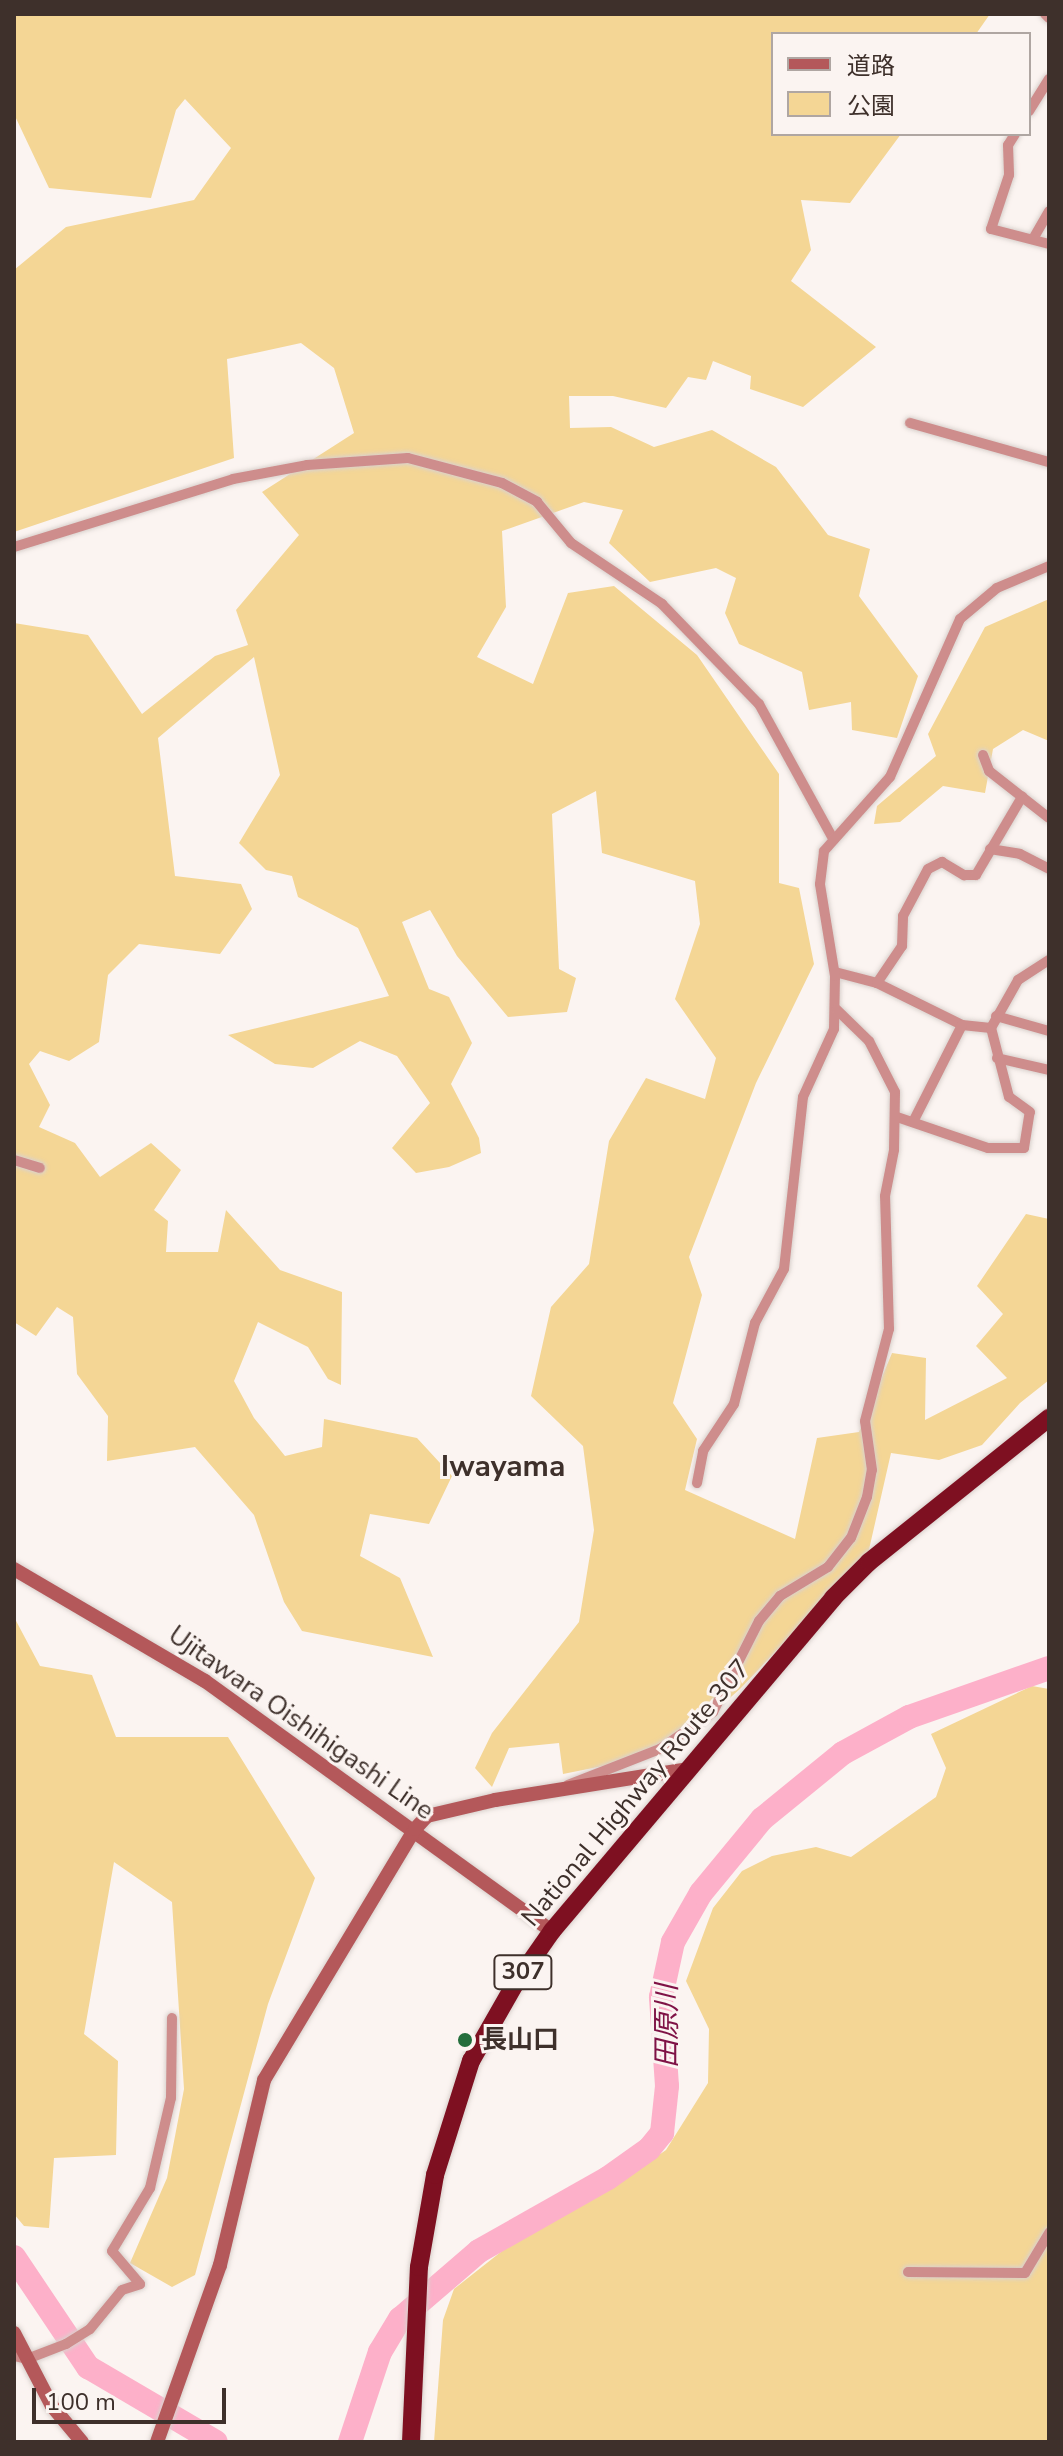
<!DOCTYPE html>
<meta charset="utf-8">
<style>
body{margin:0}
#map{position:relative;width:1063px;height:2456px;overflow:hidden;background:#fbf4f1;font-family:"Nunito Sans","Noto Sans JP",sans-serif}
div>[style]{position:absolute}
.green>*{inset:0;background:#f4d695}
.river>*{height:24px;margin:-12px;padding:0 12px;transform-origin:12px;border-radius:12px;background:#fdb0c9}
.roads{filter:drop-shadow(0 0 2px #d9d1cd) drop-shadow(0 0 2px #d9d1cd)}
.street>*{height:10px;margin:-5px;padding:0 5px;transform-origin:5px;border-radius:5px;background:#ce8d8c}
.secondary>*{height:14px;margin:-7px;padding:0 7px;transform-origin:7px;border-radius:7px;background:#b4585a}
.highway>*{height:18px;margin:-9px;padding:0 9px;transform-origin:9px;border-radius:9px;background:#7e1021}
.dots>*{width:22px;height:22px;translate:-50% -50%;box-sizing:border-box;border:4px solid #fbf4f1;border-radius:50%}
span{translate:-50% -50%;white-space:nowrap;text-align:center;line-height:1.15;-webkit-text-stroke:6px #fbf4f1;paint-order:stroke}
.shield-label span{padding:2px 6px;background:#fbf4f1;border:2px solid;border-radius:6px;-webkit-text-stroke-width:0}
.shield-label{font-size:24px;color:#3e302b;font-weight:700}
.street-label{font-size:26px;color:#3e302b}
.poi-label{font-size:26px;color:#3e302b;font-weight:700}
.left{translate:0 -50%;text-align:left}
.water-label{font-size:28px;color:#7f1246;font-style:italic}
.quarter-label{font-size:30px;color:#3e302b;font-weight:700}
.frame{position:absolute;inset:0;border:16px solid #3e302b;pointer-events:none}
.legend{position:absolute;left:771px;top:32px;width:260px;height:104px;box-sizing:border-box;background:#fbf4f1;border:2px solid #afa6a2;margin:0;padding:10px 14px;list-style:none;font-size:24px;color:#3e302b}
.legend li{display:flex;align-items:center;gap:16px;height:40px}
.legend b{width:40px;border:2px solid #afa6a2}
.scale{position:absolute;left:32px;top:2388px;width:194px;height:36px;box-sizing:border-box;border:4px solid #3e302b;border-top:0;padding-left:10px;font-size:24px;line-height:28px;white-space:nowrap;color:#3e302b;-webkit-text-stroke:6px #fbf4f1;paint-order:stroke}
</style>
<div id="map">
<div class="green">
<div style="clip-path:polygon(14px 14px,990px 14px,976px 34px,773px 34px,773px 134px,901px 134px,850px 203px,801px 200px,811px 250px,791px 281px,876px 347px,803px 407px,750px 389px,751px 376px,713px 361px,706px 380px,688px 377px,666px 408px,613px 396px,569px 396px,570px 428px,611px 427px,654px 447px,712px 430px,776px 467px,828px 535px,870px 549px,859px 596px,918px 676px,897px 738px,852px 730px,851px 702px,809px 710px,802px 672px,739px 644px,725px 613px,736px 578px,716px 568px,650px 582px,609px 543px,623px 510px,584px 502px,502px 531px,506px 607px,477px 657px,533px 684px,568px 593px,614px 586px,697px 655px,779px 774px,779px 883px,799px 888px,814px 964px,756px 1083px,689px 1257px,702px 1295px,673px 1403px,697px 1439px,685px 1490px,795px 1539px,817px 1438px,859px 1432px,892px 1353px,926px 1358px,925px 1420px,1007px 1378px,976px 1346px,1003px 1314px,977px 1286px,1026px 1214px,1049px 1219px,1049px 1380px,1020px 1403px,982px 1445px,939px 1460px,891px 1453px,868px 1554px,741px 1688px,668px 1753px,563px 1774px,559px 1743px,509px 1748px,492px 1787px,475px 1768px,492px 1733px,579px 1622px,594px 1530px,583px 1446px,531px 1396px,551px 1307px,589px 1264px,609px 1141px,646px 1078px,705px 1099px,716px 1058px,675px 999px,700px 924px,695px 881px,602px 853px,596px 791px,552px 814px,559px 969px,576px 978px,567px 1012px,508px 1017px,457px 956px,430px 910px,402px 922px,429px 989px,449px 997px,472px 1043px,451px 1084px,479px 1138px,481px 1153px,449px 1167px,416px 1173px,392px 1148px,430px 1103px,397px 1056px,360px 1041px,313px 1068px,275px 1064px,228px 1035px,389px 996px,358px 928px,298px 897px,292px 876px,266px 870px,239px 843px,280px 775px,254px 657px,158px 738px,175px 876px,241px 884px,252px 909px,220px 954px,139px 944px,108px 975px,99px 1042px,69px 1061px,40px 1051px,29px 1064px,50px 1105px,39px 1127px,75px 1143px,100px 1177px,151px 1143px,181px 1170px,154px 1210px,168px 1221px,166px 1252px,218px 1252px,226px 1210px,280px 1270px,342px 1292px,341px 1385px,328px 1379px,308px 1347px,258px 1322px,234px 1381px,254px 1418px,285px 1456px,322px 1447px,324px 1419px,417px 1438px,452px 1476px,429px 1524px,370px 1514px,360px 1556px,400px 1578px,433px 1657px,302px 1631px,284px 1602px,254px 1515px,195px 1447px,107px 1461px,108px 1416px,77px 1374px,73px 1317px,57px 1307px,36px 1336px,14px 1322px,14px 623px,88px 635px,142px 714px,215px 656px,248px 645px,236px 610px,299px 535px,262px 492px,354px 433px,334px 368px,301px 343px,227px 359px,234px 458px,14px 532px,14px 270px,66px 227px,194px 200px,231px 148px,185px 99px,176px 110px,151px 198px,49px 188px,14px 114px)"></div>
<div style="clip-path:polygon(1049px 599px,1049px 741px,1023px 730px,993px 749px,985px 793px,943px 786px,900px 822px,874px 824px,877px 806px,936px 756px,928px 734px,985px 627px)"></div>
<div style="clip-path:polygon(14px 1617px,40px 1666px,92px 1675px,116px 1737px,228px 1737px,315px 1878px,268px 2004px,195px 2275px,172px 2287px,130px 2263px,167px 2178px,184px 2089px,172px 1902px,114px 1862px,84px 2034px,118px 2061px,116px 2155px,54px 2158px,49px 2228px,24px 2226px,14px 2214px)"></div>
<div style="clip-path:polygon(1032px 1686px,1049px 1689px,1049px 2442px,434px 2442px,443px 2320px,454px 2289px,521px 2236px,616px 2185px,666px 2150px,708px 2083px,709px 2029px,686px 1981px,713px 1908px,742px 1871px,772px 1856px,816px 1847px,851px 1857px,936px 1797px,946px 1768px,931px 1734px)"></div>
</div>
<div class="river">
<div style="left:14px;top:2257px;width:133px;rotate:56.1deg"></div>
<div style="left:88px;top:2367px;width:148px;rotate:30.4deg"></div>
<div style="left:350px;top:2442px;width:95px;rotate:-71.6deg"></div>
<div style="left:380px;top:2352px;width:39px;rotate:-59deg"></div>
<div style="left:400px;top:2319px;width:104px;rotate:-40.7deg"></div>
<div style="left:479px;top:2251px;width:148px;rotate:-29.5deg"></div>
<div style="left:608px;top:2178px;width:50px;rotate:-35.3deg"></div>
<div style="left:649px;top:2149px;width:21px;rotate:-51deg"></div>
<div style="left:662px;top:2133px;width:47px;rotate:-83.9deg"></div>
<div style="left:667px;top:2086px;width:89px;rotate:-93.9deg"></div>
<div style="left:661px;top:1997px;width:56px;rotate:-77.7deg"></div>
<div style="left:673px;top:1942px;width:56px;rotate:-60.3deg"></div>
<div style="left:701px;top:1893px;width:96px;rotate:-50.5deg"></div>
<div style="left:762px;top:1819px;width:104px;rotate:-39.2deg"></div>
<div style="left:843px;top:1753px;width:75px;rotate:-28.6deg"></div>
<div style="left:909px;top:1717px;width:148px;rotate:-19.3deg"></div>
</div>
<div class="roads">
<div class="street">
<div style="left:1045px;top:14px;width:6px;rotate:45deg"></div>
<div style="left:1029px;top:111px;width:38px;rotate:-58deg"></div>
<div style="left:1015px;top:134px;width:13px;rotate:122deg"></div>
<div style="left:1008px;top:145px;width:30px;rotate:88deg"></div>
<div style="left:1009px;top:175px;width:57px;rotate:108.4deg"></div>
<div style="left:991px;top:229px;width:60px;rotate:14.5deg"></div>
<div style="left:1033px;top:239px;width:32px;rotate:-60deg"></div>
<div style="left:910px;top:423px;width:144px;rotate:15.7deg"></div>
<div style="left:14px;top:547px;width:229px;rotate:-17.2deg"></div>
<div style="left:233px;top:479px;width:75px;rotate:-10.7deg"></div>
<div style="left:307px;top:465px;width:101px;rotate:-4deg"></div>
<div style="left:408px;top:458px;width:97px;rotate:14.9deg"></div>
<div style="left:502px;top:483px;width:40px;rotate:28deg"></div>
<div style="left:537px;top:502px;width:53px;rotate:50.3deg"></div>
<div style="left:571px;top:543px;width:110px;rotate:33.8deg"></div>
<div style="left:662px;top:604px;width:139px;rotate:45.9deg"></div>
<div style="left:759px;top:704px;width:152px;rotate:61.2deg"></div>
<div style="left:983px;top:755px;width:17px;rotate:69deg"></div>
<div style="left:989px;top:771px;width:76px;rotate:38.1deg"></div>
<div style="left:990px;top:849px;width:30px;rotate:9deg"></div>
<div style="left:1020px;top:854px;width:33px;rotate:27deg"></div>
<div style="left:835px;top:972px;width:43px;rotate:14.7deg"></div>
<div style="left:877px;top:983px;width:95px;rotate:26.3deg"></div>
<div style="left:962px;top:1025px;width:29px;rotate:6deg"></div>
<div style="left:877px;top:983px;width:45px;rotate:-56deg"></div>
<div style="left:902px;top:946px;width:30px;rotate:-88deg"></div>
<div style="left:903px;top:916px;width:53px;rotate:-62deg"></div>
<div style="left:928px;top:869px;width:16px;rotate:-27deg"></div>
<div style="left:942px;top:862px;width:26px;rotate:31deg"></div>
<div style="left:964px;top:875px;width:12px"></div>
<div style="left:976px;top:875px;width:91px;rotate:-59.5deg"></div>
<div style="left:996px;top:1016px;width:55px;rotate:15.8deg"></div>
<div style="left:997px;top:1058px;width:53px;rotate:13deg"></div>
<div style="left:897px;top:1117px;width:96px;rotate:18.8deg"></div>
<div style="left:988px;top:1148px;width:36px"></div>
<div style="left:1024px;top:1148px;width:36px;rotate:-81deg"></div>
<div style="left:1030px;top:1112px;width:26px;rotate:-144deg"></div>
<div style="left:1009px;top:1097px;width:71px;rotate:-104.6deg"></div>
<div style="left:991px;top:1028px;width:55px;rotate:-60.6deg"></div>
<div style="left:1018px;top:980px;width:37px;rotate:-33deg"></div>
<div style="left:914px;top:1120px;width:106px;rotate:-63.2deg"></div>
<div style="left:14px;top:1160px;width:27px;rotate:17deg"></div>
<div style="left:697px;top:1483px;width:33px;rotate:-79deg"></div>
<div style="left:703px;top:1451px;width:56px;rotate:-56.6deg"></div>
<div style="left:734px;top:1404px;width:84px;rotate:-75.5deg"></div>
<div style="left:755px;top:1323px;width:61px;rotate:-61.8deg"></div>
<div style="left:784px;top:1269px;width:173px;rotate:-83.7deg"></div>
<div style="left:803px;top:1097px;width:75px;rotate:-65.5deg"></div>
<div style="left:834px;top:1029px;width:53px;rotate:-88.9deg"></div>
<div style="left:835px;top:976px;width:93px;rotate:-99.3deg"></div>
<div style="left:820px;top:884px;width:33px;rotate:-83deg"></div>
<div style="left:824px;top:851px;width:99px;rotate:-48.3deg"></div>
<div style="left:890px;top:777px;width:173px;rotate:-66.1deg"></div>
<div style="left:960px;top:619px;width:48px;rotate:-40deg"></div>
<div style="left:997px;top:588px;width:56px;rotate:-22.9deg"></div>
<div style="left:568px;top:1785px;width:99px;rotate:-21.4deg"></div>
<div style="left:660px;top:1749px;width:65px;rotate:-34.9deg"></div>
<div style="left:713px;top:1712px;width:102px;rotate:-63.2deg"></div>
<div style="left:759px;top:1621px;width:33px;rotate:-50deg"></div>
<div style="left:780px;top:1596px;width:56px;rotate:-31.1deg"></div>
<div style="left:828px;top:1567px;width:37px;rotate:-52deg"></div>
<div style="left:851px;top:1538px;width:44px;rotate:-68.7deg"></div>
<div style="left:867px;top:1497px;width:27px;rotate:-80deg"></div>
<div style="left:872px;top:1470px;width:49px;rotate:-98.1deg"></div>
<div style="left:865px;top:1421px;width:95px;rotate:-75.4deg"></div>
<div style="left:889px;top:1329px;width:133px;rotate:-91.7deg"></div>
<div style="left:885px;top:1196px;width:47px;rotate:-78.9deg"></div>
<div style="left:894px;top:1150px;width:58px;rotate:-89deg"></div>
<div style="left:895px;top:1092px;width:57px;rotate:-117deg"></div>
<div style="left:869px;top:1041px;width:45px;rotate:-135.9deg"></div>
<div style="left:908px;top:2272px;width:117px;rotate:0.5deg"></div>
<div style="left:1025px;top:2273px;width:47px;rotate:-59deg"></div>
<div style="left:14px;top:2356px;width:13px;rotate:13deg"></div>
<div style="left:27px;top:2359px;width:42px;rotate:-21deg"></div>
<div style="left:66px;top:2344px;width:28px;rotate:-32deg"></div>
<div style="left:90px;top:2329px;width:50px;rotate:-50.6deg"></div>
<div style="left:122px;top:2290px;width:19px;rotate:-18deg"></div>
<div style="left:140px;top:2284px;width:43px;rotate:-130.3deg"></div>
<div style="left:112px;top:2251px;width:74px;rotate:-58.9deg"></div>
<div style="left:150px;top:2188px;width:92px;rotate:-76.9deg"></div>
<div style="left:171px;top:2098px;width:80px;rotate:-89.3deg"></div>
</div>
<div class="secondary">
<div style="left:14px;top:1569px;width:221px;rotate:30.4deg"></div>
<div style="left:205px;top:1681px;width:428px;rotate:35.8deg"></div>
<div style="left:14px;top:2333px;width:82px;rotate:62.5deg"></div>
<div style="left:52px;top:2406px;width:47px;rotate:50.2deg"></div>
<div style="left:157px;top:2442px;width:188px;rotate:-70.4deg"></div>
<div style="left:220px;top:2265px;width:190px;rotate:-76.6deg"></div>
<div style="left:264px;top:2080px;width:293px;rotate:-59deg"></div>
<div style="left:415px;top:1829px;width:18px;rotate:-47deg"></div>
<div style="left:427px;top:1816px;width:70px;rotate:-13.2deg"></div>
<div style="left:495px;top:1800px;width:195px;rotate:-9.1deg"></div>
</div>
<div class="highway">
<div style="left:411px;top:2442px;width:175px;rotate:-87.4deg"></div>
<div style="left:419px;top:2267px;width:93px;rotate:-80.1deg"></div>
<div style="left:435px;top:2175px;width:120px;rotate:-72.5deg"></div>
<div style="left:471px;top:2061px;width:89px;rotate:-60.3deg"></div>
<div style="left:515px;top:1984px;width:65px;rotate:-55.1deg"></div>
<div style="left:552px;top:1931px;width:436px;rotate:-49.8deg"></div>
<div style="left:833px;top:1598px;width:51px;rotate:-45deg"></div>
<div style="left:869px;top:1562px;width:231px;rotate:-38.7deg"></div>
</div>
</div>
<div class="dots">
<div style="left:465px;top:2040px;background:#246e3c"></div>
</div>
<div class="shield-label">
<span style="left:523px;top:1972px">307</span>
</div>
<div class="street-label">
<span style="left:301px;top:1723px;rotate:35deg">Ujitawara Oishihigashi Line</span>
<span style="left:636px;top:1793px;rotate:-50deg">National Highway Route 307</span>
</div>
<div class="poi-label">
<span class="left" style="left:481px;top:2040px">長山口</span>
</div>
<div class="water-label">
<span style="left:667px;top:2026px;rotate:-90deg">田原川</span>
</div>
<div class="quarter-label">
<span style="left:503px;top:1467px">Iwayama</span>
</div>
<div class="frame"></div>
<ul class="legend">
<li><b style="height:10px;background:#b4585a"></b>道路</li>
<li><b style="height:22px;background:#f4d695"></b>公園</li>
</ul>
<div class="scale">100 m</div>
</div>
